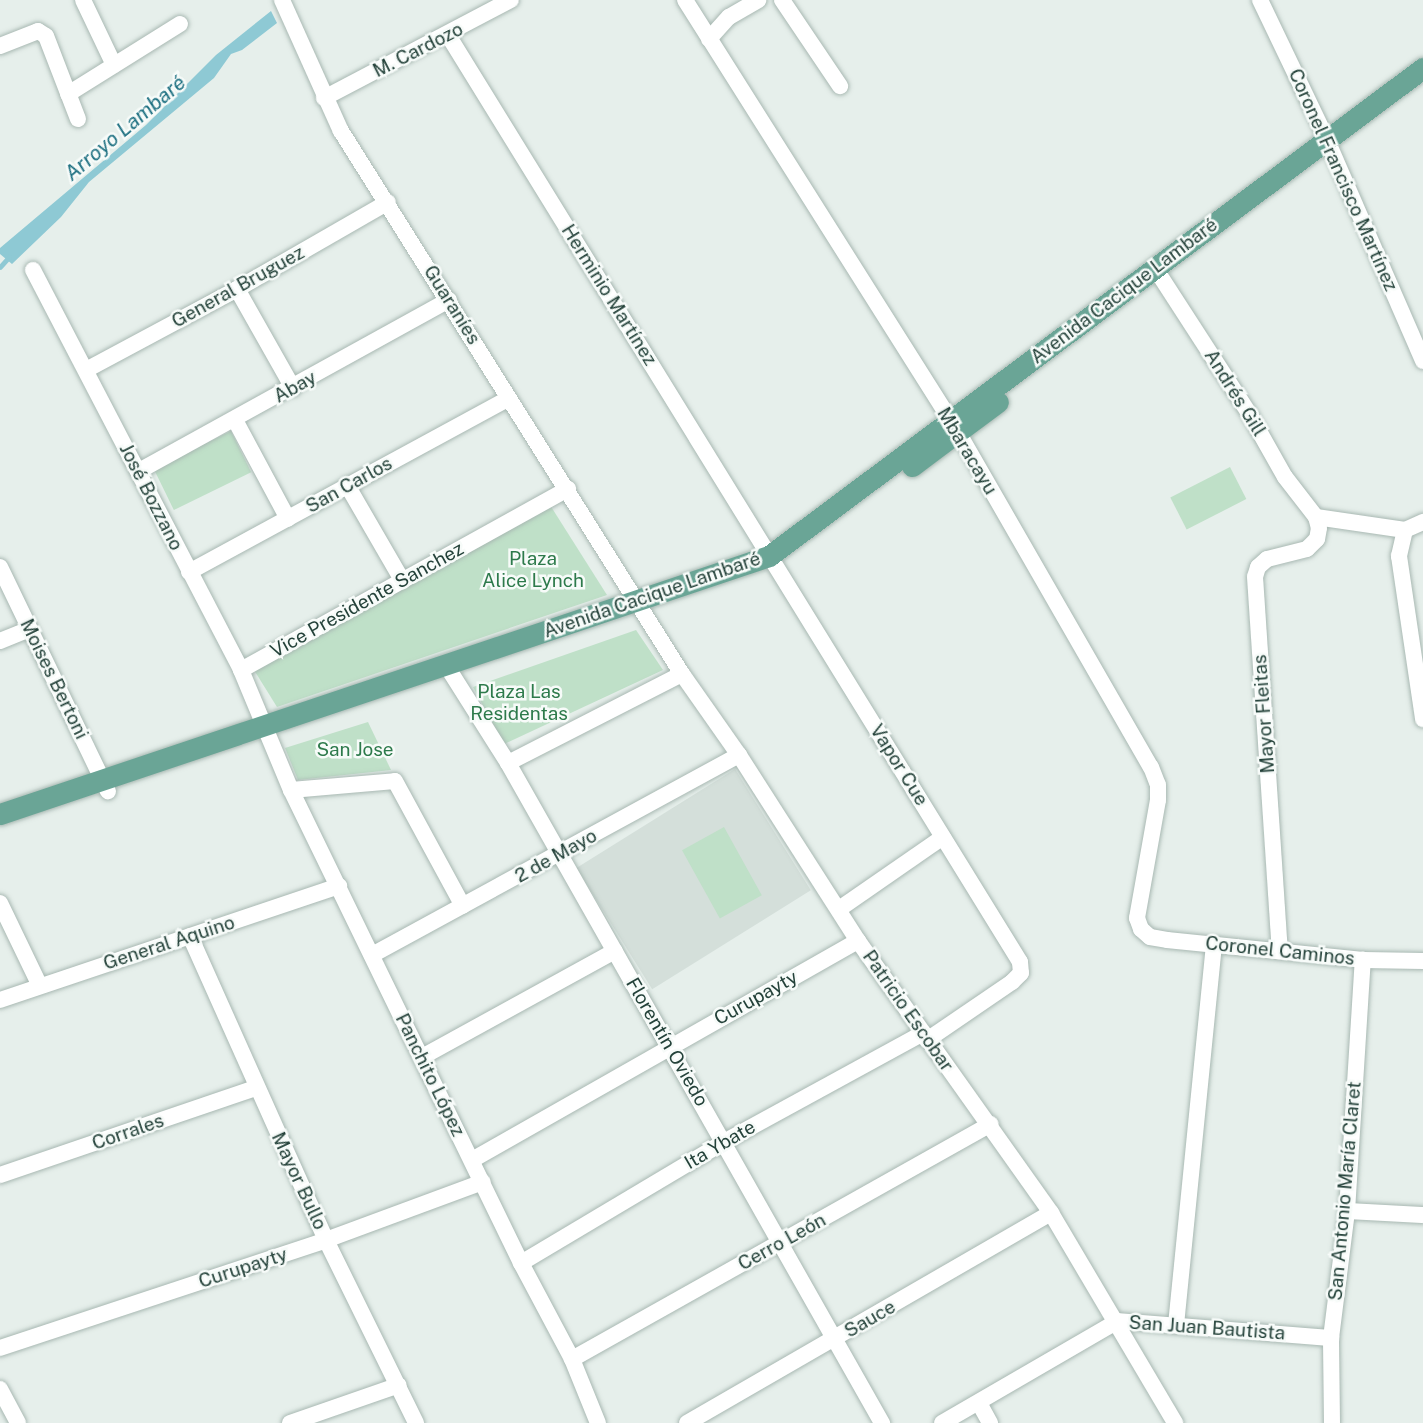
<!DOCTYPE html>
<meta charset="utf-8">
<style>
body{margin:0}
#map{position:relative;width:1423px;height:1423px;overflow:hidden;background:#e6efeb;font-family:"Public Sans",sans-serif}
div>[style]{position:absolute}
.built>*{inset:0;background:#d4dfda;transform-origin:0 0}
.green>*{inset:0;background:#bfe0c8;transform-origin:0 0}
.water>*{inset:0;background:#8ec9d4}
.stream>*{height:4.5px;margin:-2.25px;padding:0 2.25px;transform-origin:2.25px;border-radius:2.25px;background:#8ec9d4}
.roads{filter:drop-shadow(0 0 2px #a8b8b2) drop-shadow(0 0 2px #a8b8b2)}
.minor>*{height:16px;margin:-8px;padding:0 8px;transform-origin:8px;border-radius:8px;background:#fff}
.major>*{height:21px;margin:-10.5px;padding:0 10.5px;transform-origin:10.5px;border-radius:10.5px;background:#6aa596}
span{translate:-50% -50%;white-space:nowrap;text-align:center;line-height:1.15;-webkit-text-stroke:5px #f7fbf9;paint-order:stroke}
.street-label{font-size:19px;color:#24423a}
.park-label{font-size:19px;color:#2d7a4b}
.water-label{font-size:21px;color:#1c6f80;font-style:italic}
</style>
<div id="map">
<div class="built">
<div style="left:735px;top:769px;width:143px;height:187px;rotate:58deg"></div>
</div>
<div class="green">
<div style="left:231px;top:431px;width:46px;height:86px;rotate:64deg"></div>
<div style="left:1230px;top:467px;width:36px;height:67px;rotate:63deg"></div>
<div style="clip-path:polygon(550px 505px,607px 595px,277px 707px,254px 670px)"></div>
<div style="clip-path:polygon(636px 630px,663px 670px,504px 744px,473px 687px)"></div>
<div style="clip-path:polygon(368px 722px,391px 770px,298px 780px,285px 748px)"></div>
<div style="left:724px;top:827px;width:78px;height:48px;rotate:61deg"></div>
</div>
<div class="water">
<div style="clip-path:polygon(271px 11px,277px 23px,242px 50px,231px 54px,214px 78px,89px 182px,61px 217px,12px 264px,0 254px,0 248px,146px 125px,216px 55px)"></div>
</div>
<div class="stream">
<div style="left:0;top:267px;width:13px;rotate:-48deg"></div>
</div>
<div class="roads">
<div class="minor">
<div style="left:83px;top:0;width:72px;rotate:64.5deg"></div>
<div style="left:282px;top:0;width:144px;rotate:65.8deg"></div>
<div style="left:341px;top:131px;width:641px;rotate:57.87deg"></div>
<div style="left:682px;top:674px;width:99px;rotate:54.9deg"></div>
<div style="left:739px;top:755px;width:221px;rotate:57.4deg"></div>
<div style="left:858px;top:941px;width:334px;rotate:54.6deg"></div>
<div style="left:1051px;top:1213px;width:244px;rotate:59.4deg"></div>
<div style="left:685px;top:0;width:511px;rotate:57.71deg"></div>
<div style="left:958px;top:432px;width:387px;rotate:60.1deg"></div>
<div style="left:1151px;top:767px;width:19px;rotate:69deg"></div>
<div style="left:1158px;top:785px;width:15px;rotate:90deg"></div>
<div style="left:1158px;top:800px;width:120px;rotate:100.1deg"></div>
<div style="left:1137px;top:918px;width:12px;rotate:70deg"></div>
<div style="left:1141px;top:929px;width:12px;rotate:42deg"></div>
<div style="left:1150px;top:937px;width:17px;rotate:10deg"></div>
<div style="left:1167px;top:940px;width:197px;rotate:5.8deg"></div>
<div style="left:1363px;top:960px;width:60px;rotate:1deg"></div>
<div style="left:782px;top:0;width:104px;rotate:56deg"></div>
<div style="left:1260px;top:0;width:155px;rotate:64.4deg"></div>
<div style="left:1327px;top:140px;width:241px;rotate:66.5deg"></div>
<div style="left:448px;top:35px;width:1089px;rotate:58.32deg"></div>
<div style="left:1020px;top:962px;width:11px;rotate:85deg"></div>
<div style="left:1021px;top:973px;width:13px;rotate:135deg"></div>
<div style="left:1012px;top:982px;width:103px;rotate:145.7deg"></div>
<div style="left:709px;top:39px;width:30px;rotate:-48deg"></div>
<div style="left:729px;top:17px;width:34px;rotate:-30deg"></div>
<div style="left:0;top:46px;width:41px;rotate:-21.5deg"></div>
<div style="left:38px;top:31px;width:9px;rotate:32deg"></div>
<div style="left:46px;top:36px;width:89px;rotate:68.9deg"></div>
<div style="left:68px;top:94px;width:132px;rotate:-32deg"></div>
<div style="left:324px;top:98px;width:211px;rotate:-27.7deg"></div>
<div style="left:1155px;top:268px;width:175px;rotate:57.1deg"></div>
<div style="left:1250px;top:415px;width:71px;rotate:60.6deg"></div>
<div style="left:1285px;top:477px;width:51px;rotate:52.2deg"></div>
<div style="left:1316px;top:517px;width:11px;rotate:75deg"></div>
<div style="left:1319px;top:528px;width:11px;rotate:100deg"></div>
<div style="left:1317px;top:539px;width:14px;rotate:135deg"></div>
<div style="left:1307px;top:549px;width:41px;rotate:166deg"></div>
<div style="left:1267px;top:559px;width:12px;rotate:138deg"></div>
<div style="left:1258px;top:567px;width:10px;rotate:107deg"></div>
<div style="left:1255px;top:577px;width:375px;rotate:86.2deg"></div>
<div style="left:33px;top:270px;width:451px;rotate:62.5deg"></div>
<div style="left:241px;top:670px;width:130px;rotate:67.4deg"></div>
<div style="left:291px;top:790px;width:526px;rotate:64.07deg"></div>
<div style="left:521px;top:1263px;width:109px;rotate:62deg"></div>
<div style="left:572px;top:1359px;width:69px;rotate:67.9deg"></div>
<div style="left:237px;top:289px;width:114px;rotate:60.5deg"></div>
<div style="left:86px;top:370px;width:171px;rotate:-28.2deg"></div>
<div style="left:237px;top:289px;width:174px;rotate:-29.9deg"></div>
<div style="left:235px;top:420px;width:112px;rotate:61.8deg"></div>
<div style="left:139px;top:471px;width:354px;rotate:-28.9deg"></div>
<div style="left:347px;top:485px;width:110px;rotate:59.9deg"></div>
<div style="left:1316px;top:517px;width:90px;rotate:8.3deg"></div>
<div style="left:1405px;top:530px;width:20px;rotate:-24deg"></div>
<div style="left:1405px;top:530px;width:27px;rotate:103deg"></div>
<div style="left:1399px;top:556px;width:165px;rotate:81.6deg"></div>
<div style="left:0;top:567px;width:249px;rotate:64.3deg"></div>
<div style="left:189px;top:572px;width:364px;rotate:-28.5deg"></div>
<div style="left:0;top:641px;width:31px;rotate:-22deg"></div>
<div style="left:446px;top:665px;width:116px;rotate:57.7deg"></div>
<div style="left:508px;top:763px;width:759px;rotate:60.46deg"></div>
<div style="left:241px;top:670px;width:374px;rotate:-29deg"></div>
<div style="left:508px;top:763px;width:195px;rotate:-27.1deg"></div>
<div style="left:291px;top:790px;width:104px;rotate:-4.9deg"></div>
<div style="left:395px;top:781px;width:142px;rotate:61.5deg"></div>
<div style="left:0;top:903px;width:92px;rotate:64.3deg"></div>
<div style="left:839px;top:909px;width:126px;rotate:-34.7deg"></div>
<div style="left:190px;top:936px;width:333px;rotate:65.9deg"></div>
<div style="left:326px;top:1240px;width:204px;rotate:63.8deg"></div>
<div style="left:372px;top:955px;width:418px;rotate:-28.6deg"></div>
<div style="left:0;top:1000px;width:358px;rotate:-18.6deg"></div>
<div style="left:422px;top:1057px;width:220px;rotate:-28.8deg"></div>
<div style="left:472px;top:1160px;width:444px;rotate:-29.6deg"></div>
<div style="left:0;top:1175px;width:270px;rotate:-18.8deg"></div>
<div style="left:1347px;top:1211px;width:76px;rotate:3deg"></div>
<div style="left:521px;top:1263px;width:236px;rotate:-30.8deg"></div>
<div style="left:724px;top:1142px;width:227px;rotate:-28.7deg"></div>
<div style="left:1176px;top:1325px;width:383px;rotate:-84.3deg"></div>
<div style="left:0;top:1348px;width:343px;rotate:-18.3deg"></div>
<div style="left:326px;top:1240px;width:167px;rotate:-20.3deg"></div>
<div style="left:572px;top:1359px;width:480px;rotate:-29.3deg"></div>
<div style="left:0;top:1389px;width:38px;rotate:62deg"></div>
<div style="left:979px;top:1403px;width:23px;rotate:61deg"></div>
<div style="left:290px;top:1423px;width:115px;rotate:-19.2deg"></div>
<div style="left:687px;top:1423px;width:420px;rotate:-30deg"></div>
<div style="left:942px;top:1423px;width:203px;rotate:-30.1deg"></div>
<div style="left:1118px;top:1321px;width:214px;rotate:4.6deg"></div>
<div style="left:1332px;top:1423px;width:85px;rotate:-90.7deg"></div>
<div style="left:1331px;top:1338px;width:128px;rotate:-82.8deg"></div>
<div style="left:1347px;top:1211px;width:252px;rotate:-86.4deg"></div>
</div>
<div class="major">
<div style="left:912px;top:466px;width:107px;rotate:-36.7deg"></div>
<div style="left:0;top:814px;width:811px;rotate:-18.55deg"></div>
<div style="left:769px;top:556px;width:816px;rotate:-36.73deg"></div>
</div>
</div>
<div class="street-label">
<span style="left:418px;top:50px;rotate:-27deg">M. Cardozo</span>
<span style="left:1343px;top:180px;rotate:66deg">Coronel Francisco Martínez</span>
<span style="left:238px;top:287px;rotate:-29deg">General Bruguez</span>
<span style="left:1124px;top:291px;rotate:-37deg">Avenida Cacique Lambaré</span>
<span style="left:609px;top:295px;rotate:58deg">Herminio Martínez</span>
<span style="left:452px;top:305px;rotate:58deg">Guaraníes</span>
<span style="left:295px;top:387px;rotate:-29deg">Abay</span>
<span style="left:1235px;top:393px;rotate:58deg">Andrés Gill</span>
<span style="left:967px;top:451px;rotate:59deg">Mbaracayu</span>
<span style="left:349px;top:485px;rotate:-29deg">San Carlos</span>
<span style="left:151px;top:497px;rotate:63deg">José Bozzano</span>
<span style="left:652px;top:595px;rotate:-19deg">Avenida Cacique Lambaré</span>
<span style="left:367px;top:600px;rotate:-29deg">Vice Presidente Sanchez</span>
<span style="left:54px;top:679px;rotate:64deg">Moises Bertoni</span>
<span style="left:1264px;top:714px;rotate:-94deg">Mayor Fleitas</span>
<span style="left:899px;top:765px;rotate:58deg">Vapor Cue</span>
<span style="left:556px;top:856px;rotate:-29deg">2 de Mayo</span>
<span style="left:169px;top:943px;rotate:-18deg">General Aquino</span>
<span style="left:1280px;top:951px;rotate:6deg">Coronel Caminos</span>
<span style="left:756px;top:998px;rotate:-29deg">Curupayty</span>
<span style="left:908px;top:1011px;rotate:55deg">Patricio Escobar</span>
<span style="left:667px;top:1042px;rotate:60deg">Florentín Oviedo</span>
<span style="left:430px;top:1075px;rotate:64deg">Panchito López</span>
<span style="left:128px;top:1132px;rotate:-19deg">Corrales</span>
<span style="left:720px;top:1145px;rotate:-30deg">Ita Ybate</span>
<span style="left:299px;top:1181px;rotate:65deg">Mayor Bullo</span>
<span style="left:1345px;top:1191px;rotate:-85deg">San Antonio María Claret</span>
<span style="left:782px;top:1242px;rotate:-29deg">Cerro León</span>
<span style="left:243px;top:1268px;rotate:-18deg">Curupayty</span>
<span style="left:870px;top:1319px;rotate:-30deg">Sauce</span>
<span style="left:1207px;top:1328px;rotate:4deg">San Juan Bautista</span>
</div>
<div class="park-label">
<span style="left:533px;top:570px">Plaza<br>Alice Lynch</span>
<span style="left:519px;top:703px">Plaza Las<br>Residentas</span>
<span style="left:355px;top:750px">San Jose</span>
</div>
<div class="water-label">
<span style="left:125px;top:128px;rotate:-40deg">Arroyo Lambaré</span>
</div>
</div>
